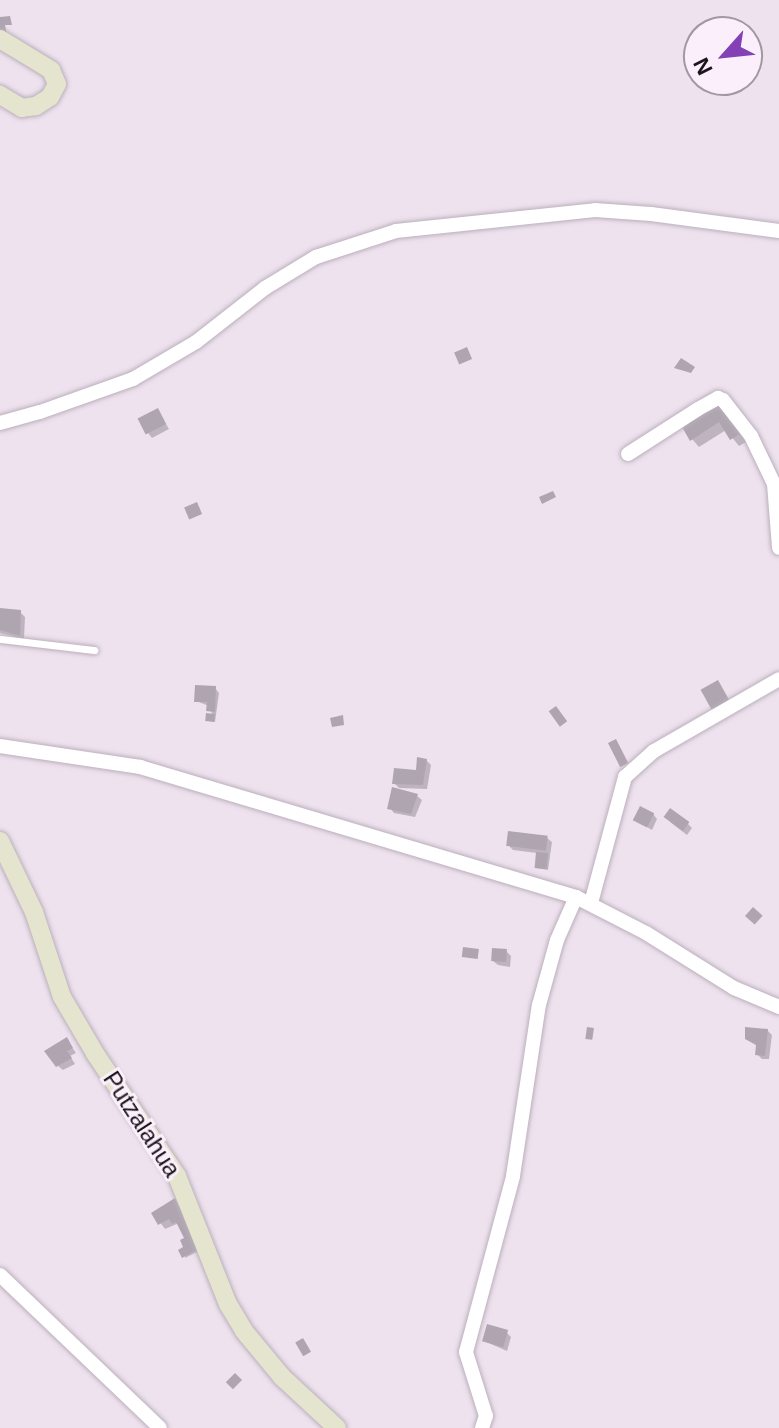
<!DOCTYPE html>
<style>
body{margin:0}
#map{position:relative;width:779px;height:1428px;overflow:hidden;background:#eee2ef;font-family:Arial,sans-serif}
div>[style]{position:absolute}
.shadow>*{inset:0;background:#0003}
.building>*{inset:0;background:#afa5b1;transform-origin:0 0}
.roads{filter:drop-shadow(0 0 2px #baafbb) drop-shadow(0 0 2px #baafbb)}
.lane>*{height:7px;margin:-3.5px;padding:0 3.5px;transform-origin:3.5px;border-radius:3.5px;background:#fff}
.street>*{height:14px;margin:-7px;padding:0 7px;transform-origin:7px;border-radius:7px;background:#fff}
.secondary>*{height:18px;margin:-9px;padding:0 9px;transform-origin:9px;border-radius:9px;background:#e5e5cf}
span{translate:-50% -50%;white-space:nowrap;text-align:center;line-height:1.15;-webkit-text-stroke:6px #fbeffc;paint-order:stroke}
.street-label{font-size:24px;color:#191519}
.north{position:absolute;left:683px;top:16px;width:80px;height:80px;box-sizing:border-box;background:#fbeffc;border:2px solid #a198a1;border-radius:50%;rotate:243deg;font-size:22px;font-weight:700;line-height:32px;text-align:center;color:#191519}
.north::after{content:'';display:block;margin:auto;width:28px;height:36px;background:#8441b5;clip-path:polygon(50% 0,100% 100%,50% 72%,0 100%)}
</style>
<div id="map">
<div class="shadow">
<div style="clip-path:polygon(158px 411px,169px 429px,152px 438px,148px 433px)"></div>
<div style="clip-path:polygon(726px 413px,746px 442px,739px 446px,726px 430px,699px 447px,692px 439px)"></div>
<div style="clip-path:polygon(0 610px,20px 612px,25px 617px,24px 639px,0 633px)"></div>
<div style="clip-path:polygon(215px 688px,219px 693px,215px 722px,207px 720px,213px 716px,209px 706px,196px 701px)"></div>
<div style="clip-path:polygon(426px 760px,431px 765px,427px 789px,399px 788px,394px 783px,418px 772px)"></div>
<div style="clip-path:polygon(417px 796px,422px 800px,415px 817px,394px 813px,390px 808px)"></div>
<div style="clip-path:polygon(653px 814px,657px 819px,652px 830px,635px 820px)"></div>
<div style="clip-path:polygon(670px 822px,688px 824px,692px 828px,687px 835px)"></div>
<div style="clip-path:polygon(547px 838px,552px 842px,548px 870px,536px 868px,537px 853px,513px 850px,509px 846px)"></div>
<div style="clip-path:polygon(506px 951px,511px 956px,510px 967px,498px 965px,493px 961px)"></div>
<div style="clip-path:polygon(767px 1030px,772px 1035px,769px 1059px,762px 1059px,757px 1054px,758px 1046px,747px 1038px)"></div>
<div style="clip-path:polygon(67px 1040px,76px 1053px,70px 1056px,75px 1064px,63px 1070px,58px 1066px)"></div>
<div style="clip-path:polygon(175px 1201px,186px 1216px,182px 1218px,199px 1251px,185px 1258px,186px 1239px,179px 1223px,165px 1229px,154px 1214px)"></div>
<div style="clip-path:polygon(506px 1332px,511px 1337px,507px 1351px,484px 1341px)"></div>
</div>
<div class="building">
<div style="clip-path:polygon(10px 16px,12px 25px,5px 25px,7px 35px,0 35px,0 17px)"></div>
<div style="left:467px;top:347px;width:13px;height:14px;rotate:67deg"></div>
<div style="clip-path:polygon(681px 358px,695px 367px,691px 373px,674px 368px)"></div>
<div style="clip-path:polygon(719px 403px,740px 434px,730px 440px,719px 422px,690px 441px,682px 427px)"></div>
<div style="left:158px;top:408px;width:18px;height:23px;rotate:63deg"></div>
<div style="clip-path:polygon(553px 491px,556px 497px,542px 504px,539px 497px)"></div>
<div style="left:197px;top:502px;width:13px;height:14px;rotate:67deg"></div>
<div style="clip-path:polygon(0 608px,21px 610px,20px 636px,0 630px)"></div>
<div style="left:718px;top:680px;width:23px;height:20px;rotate:61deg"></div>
<div style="clip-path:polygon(195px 685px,216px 686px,215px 712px,206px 711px,207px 702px,194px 702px)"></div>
<div style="left:556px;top:706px;width:19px;height:9px;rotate:54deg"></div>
<div style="left:206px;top:713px;width:9px;height:8px;rotate:6deg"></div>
<div style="clip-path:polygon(343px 715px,344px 725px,332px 727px,330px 718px)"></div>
<div style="left:616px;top:739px;width:27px;height:9px;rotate:63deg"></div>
<div style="clip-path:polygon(417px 757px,427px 759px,423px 785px,392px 784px,394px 768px,416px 770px)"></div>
<div style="clip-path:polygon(392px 787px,418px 794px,411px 814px,387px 809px)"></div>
<div style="left:640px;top:806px;width:16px;height:16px;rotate:27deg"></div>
<div style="left:670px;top:808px;width:24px;height:11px;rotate:36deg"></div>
<div style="left:508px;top:831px;width:40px;height:15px;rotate:7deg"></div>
<div style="left:536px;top:852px;width:12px;height:16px;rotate:5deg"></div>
<div style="left:753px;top:907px;width:13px;height:12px;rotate:42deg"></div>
<div style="left:463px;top:947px;width:16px;height:10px;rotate:7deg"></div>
<div style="left:492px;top:948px;width:15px;height:13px;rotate:4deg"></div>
<div style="left:587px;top:1027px;width:7px;height:12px;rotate:8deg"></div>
<div style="clip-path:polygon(745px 1027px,768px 1029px,765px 1056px,755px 1055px,756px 1045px,745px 1039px)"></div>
<div style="clip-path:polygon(67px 1037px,73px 1048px,67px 1051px,72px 1058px,56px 1067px,44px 1051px)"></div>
<div style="clip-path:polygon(175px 1198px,198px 1249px,182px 1258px,178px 1250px,183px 1247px,180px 1240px,184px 1238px,176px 1222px,172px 1224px,169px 1219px,158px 1225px,151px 1213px)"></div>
<div style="left:487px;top:1324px;width:22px;height:18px;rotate:16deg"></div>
<div style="left:303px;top:1338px;width:16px;height:9px;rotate:60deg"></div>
<div style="left:235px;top:1373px;width:10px;height:13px;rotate:45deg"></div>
</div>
<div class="roads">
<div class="lane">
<div style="left:0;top:639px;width:95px;rotate:6.7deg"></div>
</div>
<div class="street">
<div style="left:0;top:423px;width:41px;rotate:-15.4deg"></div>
<div style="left:40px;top:412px;width:99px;rotate:-19.5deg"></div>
<div style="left:133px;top:379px;width:73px;rotate:-30.4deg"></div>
<div style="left:196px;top:342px;width:88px;rotate:-38deg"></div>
<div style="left:265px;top:288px;width:60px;rotate:-31.3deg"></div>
<div style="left:316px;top:257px;width:84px;rotate:-18deg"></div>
<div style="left:396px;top:231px;width:200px;rotate:-6deg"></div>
<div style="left:595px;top:210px;width:56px;rotate:4.1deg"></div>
<div style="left:651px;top:214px;width:129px;rotate:7.6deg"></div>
<div style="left:628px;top:454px;width:83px;rotate:-32.7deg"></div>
<div style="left:698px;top:409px;width:23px;rotate:-29deg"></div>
<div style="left:718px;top:398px;width:5px;rotate:22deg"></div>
<div style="left:723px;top:400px;width:46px;rotate:52.1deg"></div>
<div style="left:751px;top:436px;width:53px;rotate:64.4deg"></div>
<div style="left:774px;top:484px;width:64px;rotate:85.5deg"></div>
<div style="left:0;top:746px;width:142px;rotate:8.5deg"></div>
<div style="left:140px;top:767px;width:455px;rotate:16.6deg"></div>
<div style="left:576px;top:897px;width:79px;rotate:27.2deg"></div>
<div style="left:646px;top:933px;width:104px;rotate:32deg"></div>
<div style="left:734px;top:988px;width:49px;rotate:22.9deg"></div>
<div style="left:591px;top:903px;width:131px;rotate:-74.9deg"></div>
<div style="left:625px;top:777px;width:39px;rotate:-42deg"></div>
<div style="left:654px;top:751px;width:144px;rotate:-29.9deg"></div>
<div style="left:0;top:1275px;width:221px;rotate:43.7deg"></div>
<div style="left:482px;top:1428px;width:13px;rotate:-72deg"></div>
<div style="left:486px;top:1416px;width:67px;rotate:-107.4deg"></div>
<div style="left:466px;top:1352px;width:182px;rotate:-75deg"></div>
<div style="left:513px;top:1176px;width:173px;rotate:-81.4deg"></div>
<div style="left:539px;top:1005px;width:67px;rotate:-74.5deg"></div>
<div style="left:557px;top:940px;width:47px;rotate:-66.2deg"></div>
</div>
<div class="secondary">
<div style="left:0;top:39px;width:60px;rotate:31.3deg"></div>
<div style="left:51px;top:70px;width:15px;rotate:67deg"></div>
<div style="left:57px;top:84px;width:15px;rotate:118deg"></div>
<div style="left:50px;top:97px;width:17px;rotate:147deg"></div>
<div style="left:36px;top:106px;width:14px;rotate:172deg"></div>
<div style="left:22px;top:108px;width:26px;rotate:-149deg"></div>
<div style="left:0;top:841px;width:79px;rotate:64.4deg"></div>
<div style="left:34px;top:912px;width:89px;rotate:71.8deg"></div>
<div style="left:62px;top:997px;width:67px;rotate:59.6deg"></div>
<div style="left:96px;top:1055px;width:146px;rotate:56.2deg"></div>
<div style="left:177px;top:1176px;width:138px;rotate:68.3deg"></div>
<div style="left:228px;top:1304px;width:31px;rotate:59deg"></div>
<div style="left:244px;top:1331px;width:60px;rotate:50.4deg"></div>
<div style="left:282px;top:1377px;width:75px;rotate:42.8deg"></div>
</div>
</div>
<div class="street-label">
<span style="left:142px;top:1124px;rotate:57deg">Putzalahua</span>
</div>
<div class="north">N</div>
</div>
